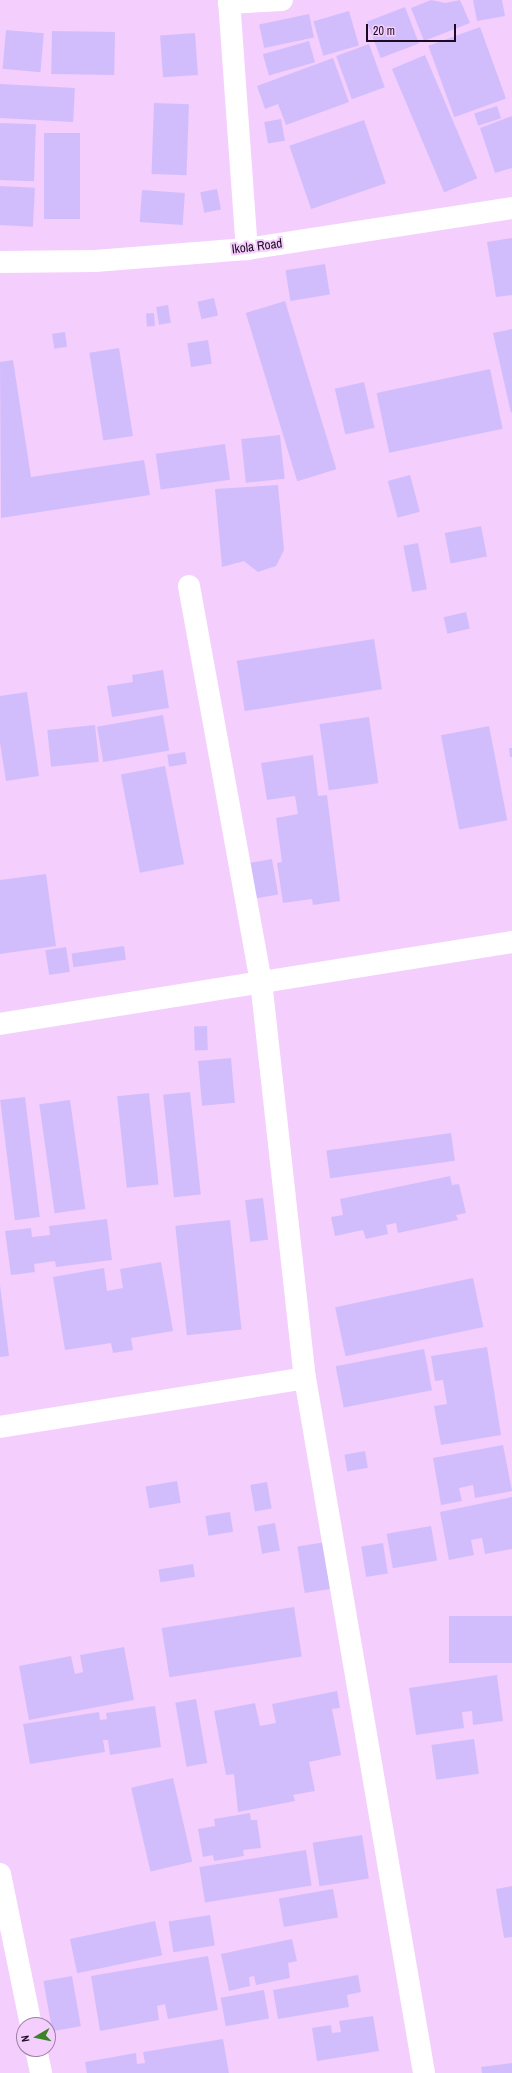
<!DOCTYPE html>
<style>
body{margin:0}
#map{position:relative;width:512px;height:2073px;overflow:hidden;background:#f4cefd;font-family:"Archivo Narrow",sans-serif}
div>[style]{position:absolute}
.building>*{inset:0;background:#d2bdfc;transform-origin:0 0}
.street>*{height:22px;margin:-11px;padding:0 11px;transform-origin:11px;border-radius:11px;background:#fff}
.secondary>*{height:22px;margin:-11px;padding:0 11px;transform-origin:11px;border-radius:11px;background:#fff}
span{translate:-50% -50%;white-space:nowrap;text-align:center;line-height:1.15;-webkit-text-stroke:4px #f4cefd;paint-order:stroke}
.street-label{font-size:13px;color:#1d0c21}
.north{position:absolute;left:16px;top:2017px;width:40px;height:40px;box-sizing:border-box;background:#f4cefd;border:1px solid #9e80a5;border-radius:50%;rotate:261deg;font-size:11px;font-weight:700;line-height:16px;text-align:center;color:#1d0c21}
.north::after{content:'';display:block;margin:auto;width:14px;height:18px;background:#3c8328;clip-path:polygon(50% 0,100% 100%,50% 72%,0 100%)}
.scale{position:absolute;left:366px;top:24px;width:90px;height:18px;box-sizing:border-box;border:2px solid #1d0c21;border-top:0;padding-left:5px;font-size:12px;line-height:14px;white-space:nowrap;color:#1d0c21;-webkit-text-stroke:3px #f4cefd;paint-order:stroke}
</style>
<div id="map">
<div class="building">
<div style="clip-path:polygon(431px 0,445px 3px,460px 0,470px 23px,424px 41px,411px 8px)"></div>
<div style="clip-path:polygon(473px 0,502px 0,505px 16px,477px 21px)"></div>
<div style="left:405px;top:7px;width:39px;height:41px;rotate:69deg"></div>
<div style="left:349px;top:11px;width:36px;height:37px;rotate:74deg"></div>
<div style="left:309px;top:14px;width:24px;height:51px;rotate:78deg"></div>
<div style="left:480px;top:27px;width:76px;height:55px;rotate:70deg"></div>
<div style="left:6px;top:30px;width:38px;height:39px;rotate:5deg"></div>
<div style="left:52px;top:31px;width:63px;height:43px;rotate:1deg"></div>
<div style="left:195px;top:33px;width:42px;height:35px;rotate:86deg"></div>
<div style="left:309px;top:41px;width:22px;height:48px;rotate:74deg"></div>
<div style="left:369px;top:44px;width:46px;height:35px;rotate:70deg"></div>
<div style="left:425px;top:55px;width:134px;height:36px;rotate:67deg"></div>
<div style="clip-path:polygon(333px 58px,349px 102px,286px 125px,278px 104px,265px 109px,257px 86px)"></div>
<div style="left:0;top:84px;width:75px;height:34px;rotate:3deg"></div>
<div style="left:154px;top:103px;width:35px;height:71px;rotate:2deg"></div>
<div style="left:497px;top:106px;width:13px;height:24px;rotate:72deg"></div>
<div style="clip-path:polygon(512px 116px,512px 168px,495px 173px,480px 128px)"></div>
<div style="left:281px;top:119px;width:22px;height:17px;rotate:80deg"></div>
<div style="left:364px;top:120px;width:67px;height:79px;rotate:71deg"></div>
<div style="left:0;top:123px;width:36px;height:57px;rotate:2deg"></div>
<div style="left:44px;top:133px;width:36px;height:86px"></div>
<div style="left:0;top:186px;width:35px;height:39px;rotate:3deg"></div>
<div style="left:217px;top:189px;width:21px;height:17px;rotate:79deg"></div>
<div style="left:142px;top:190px;width:43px;height:32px;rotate:4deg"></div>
<div style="clip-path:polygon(512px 238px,512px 295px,496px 297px,487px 242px)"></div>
<div style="left:325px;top:264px;width:31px;height:40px;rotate:81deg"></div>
<div style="left:214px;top:298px;width:18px;height:17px;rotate:77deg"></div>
<div style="left:285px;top:301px;width:176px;height:41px;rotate:73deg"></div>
<div style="left:168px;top:305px;width:18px;height:12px;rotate:81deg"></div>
<div style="left:154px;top:313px;width:13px;height:8px;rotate:86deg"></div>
<div style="clip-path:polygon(512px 329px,512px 412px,511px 413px,493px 333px)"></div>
<div style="left:65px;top:332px;width:15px;height:13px;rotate:82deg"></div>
<div style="left:208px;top:340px;width:24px;height:21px;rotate:81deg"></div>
<div style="left:119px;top:348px;width:89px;height:30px;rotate:81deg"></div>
<div style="clip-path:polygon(13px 360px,31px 477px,144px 460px,150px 495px,1px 518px,0 362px)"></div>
<div style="left:490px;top:369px;width:61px;height:116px;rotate:78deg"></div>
<div style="left:364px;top:382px;width:47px;height:30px;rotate:77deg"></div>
<div style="left:280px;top:435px;width:44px;height:39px;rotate:84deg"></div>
<div style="left:225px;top:444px;width:36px;height:70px;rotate:82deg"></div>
<div style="left:410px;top:475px;width:38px;height:23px;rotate:75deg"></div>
<div style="clip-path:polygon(278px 485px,284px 550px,276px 566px,258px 572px,244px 561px,222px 567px,215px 489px)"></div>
<div style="left:481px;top:526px;width:31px;height:37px;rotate:79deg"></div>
<div style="left:418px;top:543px;width:47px;height:15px;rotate:79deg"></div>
<div style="left:466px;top:612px;width:17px;height:23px;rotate:77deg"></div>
<div style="left:374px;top:639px;width:51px;height:139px;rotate:81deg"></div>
<div style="clip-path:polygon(163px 670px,169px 708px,112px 717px,107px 686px,133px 682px,132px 675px)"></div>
<div style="clip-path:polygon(27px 692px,39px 776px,6px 781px,0 743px,0 696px)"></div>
<div style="left:163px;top:715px;width:36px;height:67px;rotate:80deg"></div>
<div style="left:369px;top:717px;width:67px;height:50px;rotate:82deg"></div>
<div style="left:95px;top:725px;width:37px;height:48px;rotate:84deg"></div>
<div style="left:489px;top:726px;width:96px;height:49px;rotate:79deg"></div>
<div style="clip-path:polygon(509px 748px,512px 748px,512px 757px,510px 757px)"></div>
<div style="left:185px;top:752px;width:12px;height:18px;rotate:81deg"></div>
<div style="clip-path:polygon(313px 755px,318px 796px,327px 795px,340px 901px,313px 905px,312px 899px,283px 903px,277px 863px,282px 862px,276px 818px,298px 814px,295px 796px,267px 800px,261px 763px)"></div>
<div style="left:165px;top:766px;width:100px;height:45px;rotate:79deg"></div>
<div style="left:272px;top:859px;width:36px;height:22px;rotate:80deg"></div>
<div style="clip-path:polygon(46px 874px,56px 946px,0 954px,0 880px)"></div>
<div style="left:124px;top:946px;width:14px;height:53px;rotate:82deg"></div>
<div style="left:66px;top:947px;width:25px;height:21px;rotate:81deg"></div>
<div style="left:207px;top:1026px;width:24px;height:13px;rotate:88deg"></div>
<div style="left:231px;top:1058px;width:45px;height:33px;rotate:85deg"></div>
<div style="left:190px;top:1092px;width:103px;height:27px;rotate:84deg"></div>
<div style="left:149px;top:1093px;width:92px;height:32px;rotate:84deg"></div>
<div style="left:25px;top:1097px;width:121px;height:25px;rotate:83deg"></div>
<div style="left:70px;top:1100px;width:110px;height:31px;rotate:82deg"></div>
<div style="left:451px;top:1133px;width:28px;height:126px;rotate:82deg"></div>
<div style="clip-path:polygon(450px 1176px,452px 1185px,459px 1184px,466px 1213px,456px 1215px,458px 1220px,398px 1233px,396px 1223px,386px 1225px,388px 1234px,366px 1239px,363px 1230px,335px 1236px,331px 1217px,343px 1215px,340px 1199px)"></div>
<div style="left:263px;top:1198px;width:42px;height:18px;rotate:83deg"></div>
<div style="clip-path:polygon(107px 1219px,112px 1260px,56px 1267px,55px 1261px,34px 1264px,35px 1272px,11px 1275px,5px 1231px,31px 1228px,32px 1237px,50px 1235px,49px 1226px)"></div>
<div style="left:230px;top:1220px;width:110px;height:55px;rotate:84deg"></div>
<div style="clip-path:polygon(161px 1262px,173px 1331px,131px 1338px,133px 1350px,113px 1353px,111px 1343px,65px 1350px,53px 1277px,104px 1268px,107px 1291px,123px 1288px,120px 1269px)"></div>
<div style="left:473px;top:1278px;width:50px;height:141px;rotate:78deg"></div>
<div style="clip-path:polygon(0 1285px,9px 1356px,0 1357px)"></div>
<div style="clip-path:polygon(487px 1347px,501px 1435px,441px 1445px,434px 1406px,447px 1404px,443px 1380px,435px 1381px,431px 1356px)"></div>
<div style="left:424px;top:1349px;width:42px;height:90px;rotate:79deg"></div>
<div style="clip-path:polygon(503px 1445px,512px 1491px,475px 1498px,473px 1485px,459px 1488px,462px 1501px,441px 1505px,433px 1458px)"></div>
<div style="left:365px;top:1451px;width:17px;height:21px;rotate:80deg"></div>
<div style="left:177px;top:1481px;width:22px;height:32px;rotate:80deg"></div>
<div style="left:267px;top:1482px;width:27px;height:17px;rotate:80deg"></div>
<div style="clip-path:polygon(512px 1497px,512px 1549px,485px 1554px,482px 1538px,471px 1540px,474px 1555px,449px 1560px,440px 1512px)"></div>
<div style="left:230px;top:1512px;width:20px;height:25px;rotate:81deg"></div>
<div style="left:275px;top:1523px;width:28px;height:18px;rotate:80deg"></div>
<div style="left:431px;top:1526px;width:35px;height:45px;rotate:80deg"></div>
<div style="left:326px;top:1542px;width:47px;height:29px;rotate:81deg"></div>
<div style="left:383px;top:1543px;width:31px;height:22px;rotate:81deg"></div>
<div style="left:193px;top:1564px;width:13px;height:35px;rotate:81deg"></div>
<div style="left:294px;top:1607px;width:50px;height:134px;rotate:81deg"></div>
<div style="left:512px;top:1616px;width:47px;height:63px;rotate:90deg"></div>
<div style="clip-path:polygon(124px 1647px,134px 1700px,29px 1720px,19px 1666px,71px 1656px,75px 1674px,83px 1672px,80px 1655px)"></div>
<div style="clip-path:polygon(497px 1675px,503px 1721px,473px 1725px,472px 1711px,462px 1712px,464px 1728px,416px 1735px,409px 1688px)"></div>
<div style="clip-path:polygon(337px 1691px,340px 1708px,332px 1709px,341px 1755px,309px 1762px,315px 1791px,293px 1795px,295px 1801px,238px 1812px,234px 1774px,226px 1775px,214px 1711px,255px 1703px,260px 1726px,276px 1723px,272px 1704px)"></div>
<div style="left:196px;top:1699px;width:65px;height:21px;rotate:80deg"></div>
<div style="clip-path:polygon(155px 1706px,161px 1747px,110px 1755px,108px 1740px,103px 1740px,105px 1752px,30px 1764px,23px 1724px,99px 1712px,100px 1720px,107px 1719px,106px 1713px)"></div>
<div style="left:474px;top:1739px;width:35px;height:43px;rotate:82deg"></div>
<div style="left:173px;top:1778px;width:86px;height:43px;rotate:77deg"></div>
<div style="clip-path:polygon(250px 1813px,251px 1820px,257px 1820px,261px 1848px,243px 1850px,244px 1856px,214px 1861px,213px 1855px,203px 1857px,198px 1829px,215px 1826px,214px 1819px)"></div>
<div style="left:362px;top:1835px;width:44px;height:50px;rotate:81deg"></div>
<div style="left:306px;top:1850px;width:36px;height:108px;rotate:81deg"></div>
<div style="clip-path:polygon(512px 1886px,512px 1937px,504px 1938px,496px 1889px)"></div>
<div style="left:333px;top:1889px;width:29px;height:55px;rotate:80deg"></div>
<div style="left:210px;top:1915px;width:31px;height:42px;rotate:81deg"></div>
<div style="left:155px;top:1921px;width:35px;height:87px;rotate:78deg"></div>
<div style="clip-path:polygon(292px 1939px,297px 1961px,288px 1963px,290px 1978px,256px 1985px,254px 1976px,249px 1977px,250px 1986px,229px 1991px,221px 1954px)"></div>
<div style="clip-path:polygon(208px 1956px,218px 2010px,168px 2019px,165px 2004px,157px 2006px,159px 2020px,100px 2031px,91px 1976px)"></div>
<div style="clip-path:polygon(358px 1975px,361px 1992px,347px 1995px,349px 2007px,278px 2019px,273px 1990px)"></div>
<div style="left:72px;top:1976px;width:51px;height:29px;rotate:80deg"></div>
<div style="left:264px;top:1990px;width:29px;height:44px;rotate:80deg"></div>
<div style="clip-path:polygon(373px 2016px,379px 2051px,317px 2061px,312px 2028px,331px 2025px,332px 2033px,341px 2032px,339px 2021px)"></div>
<div style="clip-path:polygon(223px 2039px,229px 2073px,87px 2073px,85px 2062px,136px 2053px,137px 2064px,145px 2063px,143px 2052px)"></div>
<div style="clip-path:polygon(512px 2063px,512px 2073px,482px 2073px,481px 2067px)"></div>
</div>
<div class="street">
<div style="left:229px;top:0;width:250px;rotate:85.9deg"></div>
<div style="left:229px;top:3px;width:53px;rotate:-3.2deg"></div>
<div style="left:189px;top:586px;width:402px;rotate:79.7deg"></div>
<div style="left:261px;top:981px;width:399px;rotate:83.7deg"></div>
<div style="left:305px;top:1378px;width:705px;rotate:80.28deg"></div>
<div style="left:0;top:1024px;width:519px;rotate:-9.1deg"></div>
<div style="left:0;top:1427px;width:309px;rotate:-9.1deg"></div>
<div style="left:0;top:1874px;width:154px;rotate:78.4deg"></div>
<div style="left:36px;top:2049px;width:25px;rotate:78deg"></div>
</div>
<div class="secondary">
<div style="left:0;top:262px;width:95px;rotate:-0.6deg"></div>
<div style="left:95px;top:261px;width:152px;rotate:-4.5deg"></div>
<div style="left:247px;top:249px;width:268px;rotate:-8.8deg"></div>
</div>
<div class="street-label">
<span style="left:257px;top:247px;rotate:-7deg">Ikola Road</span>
</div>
<div class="north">N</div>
<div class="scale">20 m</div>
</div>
